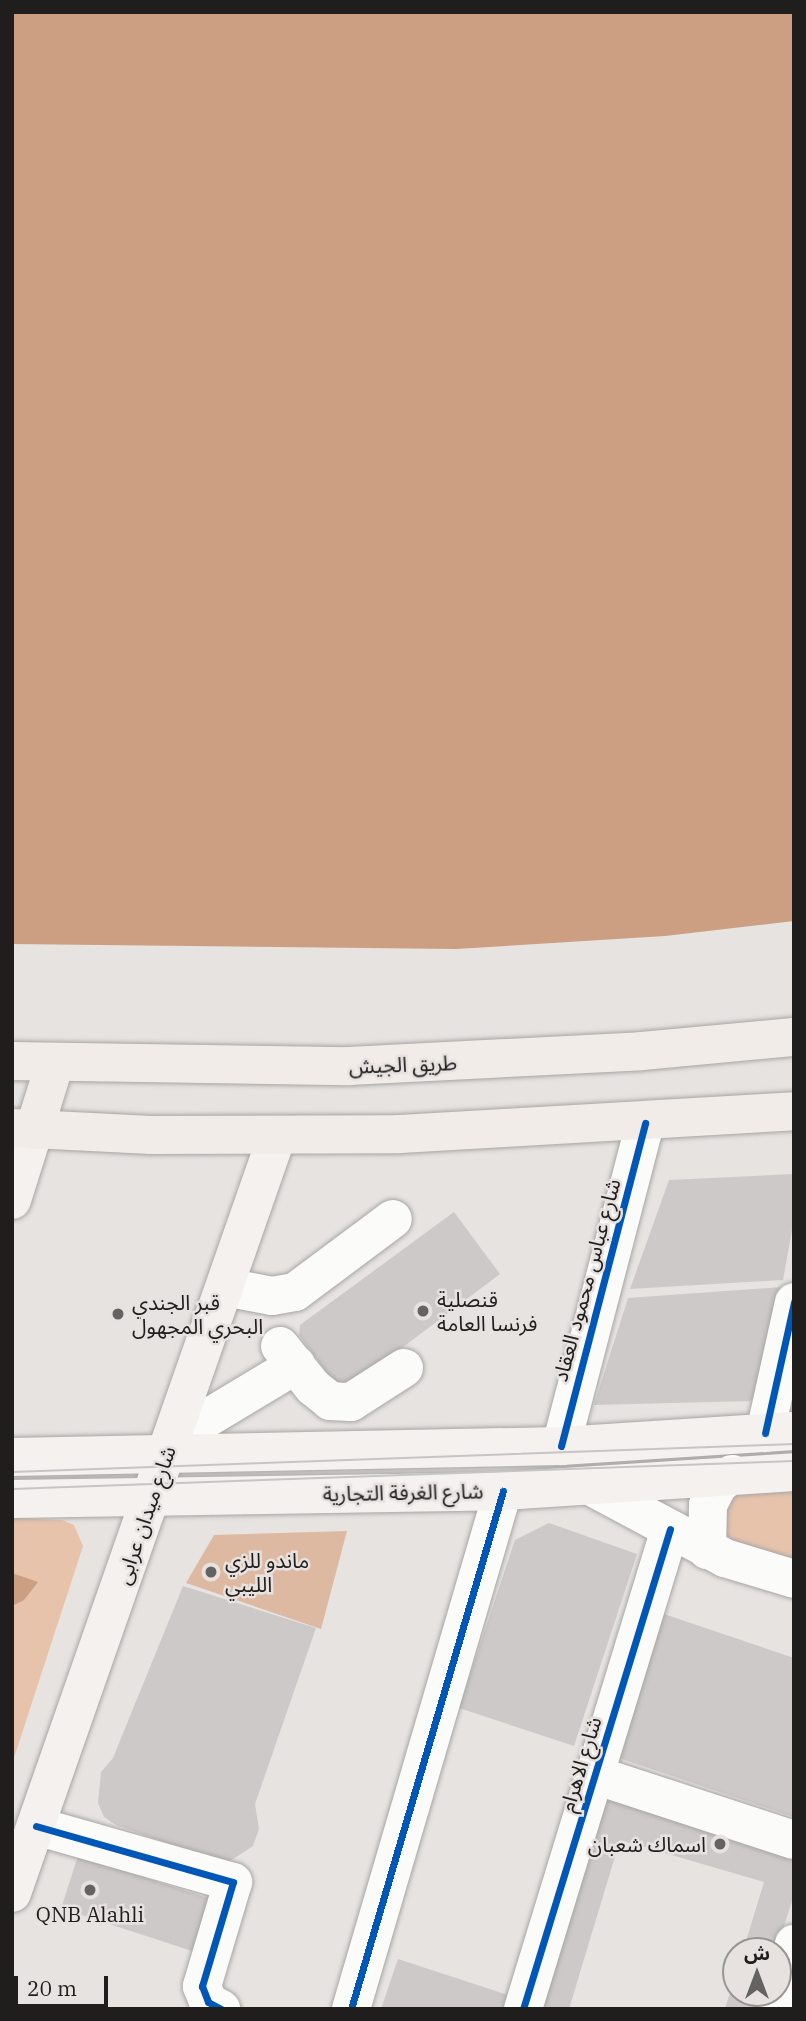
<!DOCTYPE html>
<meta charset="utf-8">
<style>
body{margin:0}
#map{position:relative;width:806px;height:2021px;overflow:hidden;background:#e6e3e1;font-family:"IBM Plex Serif","Noto Sans Arabic",serif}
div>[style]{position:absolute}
.green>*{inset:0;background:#e7c3ac}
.forest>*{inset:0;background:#deb9a2}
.water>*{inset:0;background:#cc9f82}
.building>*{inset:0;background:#ccc9c8;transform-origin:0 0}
.roads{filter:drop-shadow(0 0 2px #a8a6a4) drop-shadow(0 0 2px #a8a6a4)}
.minor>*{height:38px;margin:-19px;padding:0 19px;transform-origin:19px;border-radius:19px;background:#fbfbfa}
.major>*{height:38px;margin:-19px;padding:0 19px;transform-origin:19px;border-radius:19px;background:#f5f1ef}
.highway>*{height:38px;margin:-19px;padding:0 19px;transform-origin:19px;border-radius:19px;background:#f2ece8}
.tram>*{height:2px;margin:-1px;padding:0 1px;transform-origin:1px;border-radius:1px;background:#c6c5c5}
.cycleway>*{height:7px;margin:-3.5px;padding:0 3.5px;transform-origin:3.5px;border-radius:3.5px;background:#0057b8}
.dots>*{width:19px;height:19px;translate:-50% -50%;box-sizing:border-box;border:4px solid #e7e2e0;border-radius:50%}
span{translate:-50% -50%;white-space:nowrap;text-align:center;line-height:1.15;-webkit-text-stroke:5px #e7e2e0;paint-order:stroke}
.street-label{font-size:21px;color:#1f1e1d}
.poi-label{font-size:21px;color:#1f1e1d}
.left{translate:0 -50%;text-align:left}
.right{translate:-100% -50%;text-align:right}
.frame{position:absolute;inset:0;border:14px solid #1f1e1d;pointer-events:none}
.north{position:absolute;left:722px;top:1937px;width:70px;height:70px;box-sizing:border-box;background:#e7e2e0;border:2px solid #979492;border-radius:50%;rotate:0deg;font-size:19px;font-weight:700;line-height:28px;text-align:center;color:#1f1e1d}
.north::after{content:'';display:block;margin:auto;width:24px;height:32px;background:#656362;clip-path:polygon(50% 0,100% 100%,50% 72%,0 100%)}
.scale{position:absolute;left:14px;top:1976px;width:94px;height:32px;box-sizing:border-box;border:4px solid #1f1e1d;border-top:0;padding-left:9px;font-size:21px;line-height:24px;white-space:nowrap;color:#1f1e1d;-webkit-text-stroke:5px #e7e2e0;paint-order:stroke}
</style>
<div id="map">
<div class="green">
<div style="clip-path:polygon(794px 1483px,794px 1561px,731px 1540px,722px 1531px,728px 1496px)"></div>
<div style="clip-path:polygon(12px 1518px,62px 1520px,74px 1525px,83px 1546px,12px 1764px)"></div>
</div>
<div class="forest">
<div style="clip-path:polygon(347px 1531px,321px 1629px,186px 1583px,214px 1535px)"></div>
</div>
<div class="water">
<div style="clip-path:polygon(12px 12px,794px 12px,794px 921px,665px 936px,456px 949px,12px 944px)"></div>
<div style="clip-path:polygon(12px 1573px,38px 1582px,24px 1600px,12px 1606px)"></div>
</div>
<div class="building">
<div style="clip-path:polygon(794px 1174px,794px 1219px,783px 1280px,630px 1289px,669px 1180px)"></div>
<div style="clip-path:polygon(454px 1212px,500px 1274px,342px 1393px,299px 1335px,300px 1325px)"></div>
<div style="clip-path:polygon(782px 1287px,763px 1393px,750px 1401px,594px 1405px,628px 1298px)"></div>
<div style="clip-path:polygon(549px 1523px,637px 1554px,574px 1746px,459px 1708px,515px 1540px)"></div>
<div style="clip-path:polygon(183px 1586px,316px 1628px,255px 1804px,259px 1829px,253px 1846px,230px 1861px,217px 1861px,116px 1825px,104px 1817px,98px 1803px,101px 1772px,113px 1758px)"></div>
<div style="clip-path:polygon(661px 1613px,794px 1658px,794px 1817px,613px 1756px)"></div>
<div style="clip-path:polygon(603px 1793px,794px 1852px,794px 1895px,776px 1951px,743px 1951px,764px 1882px,620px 1840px,569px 2009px,535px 2009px)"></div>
<div style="left:78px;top:1856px;width:141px;height:55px;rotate:18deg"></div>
<div style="clip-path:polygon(398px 1959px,508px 1995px,503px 2009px,381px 2009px)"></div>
<div style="clip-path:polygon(735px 1976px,736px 1993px,763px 1993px,758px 2009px,725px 2009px)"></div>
</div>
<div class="roads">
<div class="minor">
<div style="left:225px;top:1287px;width:48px;rotate:10.8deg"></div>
<div style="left:272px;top:1296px;width:23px;rotate:-10deg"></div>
<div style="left:295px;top:1292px;width:122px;rotate:-36.7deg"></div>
<div style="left:280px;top:1346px;width:53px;rotate:51.2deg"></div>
<div style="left:313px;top:1387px;width:22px;rotate:39deg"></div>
<div style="left:330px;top:1401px;width:21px;rotate:3deg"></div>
<div style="left:351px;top:1402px;width:63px;rotate:-32.7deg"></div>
<div style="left:765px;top:1433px;width:134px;rotate:-77.5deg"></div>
<div style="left:171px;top:1440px;width:146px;rotate:-31deg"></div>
<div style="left:561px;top:1446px;width:334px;rotate:-75.4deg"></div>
<div style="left:592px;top:1487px;width:151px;rotate:28.1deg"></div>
<div style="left:725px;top:1558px;width:72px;rotate:16.9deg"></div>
<div style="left:707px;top:1550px;width:45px;rotate:-88.7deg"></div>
<div style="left:708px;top:1505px;width:22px;rotate:-63deg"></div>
<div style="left:718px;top:1485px;width:18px;rotate:-38deg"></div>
<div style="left:595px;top:1775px;width:209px;rotate:18.1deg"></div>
<div style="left:36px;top:1826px;width:205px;rotate:15.9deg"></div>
<div style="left:233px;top:1882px;width:109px;rotate:106.6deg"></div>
<div style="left:202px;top:1986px;width:17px;rotate:69deg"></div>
<div style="left:208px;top:2002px;width:15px;rotate:28deg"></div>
<div style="left:351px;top:2009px;width:540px;rotate:-73.65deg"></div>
<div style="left:523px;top:2009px;width:502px;rotate:-72.97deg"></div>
<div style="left:775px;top:2009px;width:68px;rotate:-73.7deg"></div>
</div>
<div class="major">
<div style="left:12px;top:1200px;width:73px;rotate:-72.6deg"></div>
<div style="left:12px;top:1457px;width:549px;rotate:-1.15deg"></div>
<div style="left:561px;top:1446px;width:233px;rotate:-3.7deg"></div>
<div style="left:12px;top:1499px;width:491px;rotate:-0.9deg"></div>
<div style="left:503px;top:1491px;width:292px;rotate:-3.7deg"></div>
<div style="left:12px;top:1893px;width:802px;rotate:-70.71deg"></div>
</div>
<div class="highway">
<div style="left:12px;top:1061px;width:337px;rotate:0.9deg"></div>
<div style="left:349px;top:1066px;width:293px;rotate:-2.9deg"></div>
<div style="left:642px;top:1051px;width:153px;rotate:-5.3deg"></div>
<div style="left:12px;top:1128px;width:139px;rotate:2.9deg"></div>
<div style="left:151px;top:1135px;width:249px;rotate:-0.2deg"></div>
<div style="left:400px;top:1134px;width:395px;rotate:-3.3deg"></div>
<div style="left:34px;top:1130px;width:70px;rotate:-72.6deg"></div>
</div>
</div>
<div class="tram">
<div style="left:12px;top:1472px;width:783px;rotate:-2.05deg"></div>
<div style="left:12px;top:1489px;width:783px;rotate:-2.05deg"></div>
</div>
<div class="cycleway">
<div style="left:765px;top:1433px;width:134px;rotate:-77.5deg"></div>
<div style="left:561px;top:1446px;width:334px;rotate:-75.4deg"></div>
<div style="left:36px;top:1826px;width:205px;rotate:15.9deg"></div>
<div style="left:233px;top:1882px;width:109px;rotate:106.6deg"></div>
<div style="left:202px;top:1986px;width:17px;rotate:69deg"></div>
<div style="left:208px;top:2002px;width:15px;rotate:28deg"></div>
<div style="left:351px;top:2009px;width:540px;rotate:-73.65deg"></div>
<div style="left:523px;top:2009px;width:502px;rotate:-72.97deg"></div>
</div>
<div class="dots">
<div style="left:423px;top:1311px;background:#656362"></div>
<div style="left:118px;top:1314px;background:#656362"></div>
<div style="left:211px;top:1572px;background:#656362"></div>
<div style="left:720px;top:1844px;background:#656362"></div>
<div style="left:90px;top:1890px;background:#656362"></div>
</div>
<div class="street-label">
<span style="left:403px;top:1064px;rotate:-2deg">طريق الجيش</span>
<span style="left:586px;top:1280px;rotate:-75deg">شارع عباس محمود العقاد</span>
<span style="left:403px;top:1492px;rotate:-1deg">شارع الغرفة التجارية</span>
<span style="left:145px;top:1515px;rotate:-71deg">شارع ميدان عرابى</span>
<span style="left:580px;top:1764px;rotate:-73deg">شارع الاهرام</span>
</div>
<div class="poi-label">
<span class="left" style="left:437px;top:1311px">قنصلية<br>فرنسا العامة</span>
<span class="left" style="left:132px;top:1314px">قبر الجندي<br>البحري المجهول</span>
<span class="left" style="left:225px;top:1572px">ماندو للزي<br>الليبي</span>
<span class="right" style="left:706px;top:1844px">اسماك شعبان</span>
<span style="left:90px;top:1914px">QNB Alahli</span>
</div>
<div class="frame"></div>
<div class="north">ش</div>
<div class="scale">20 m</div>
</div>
